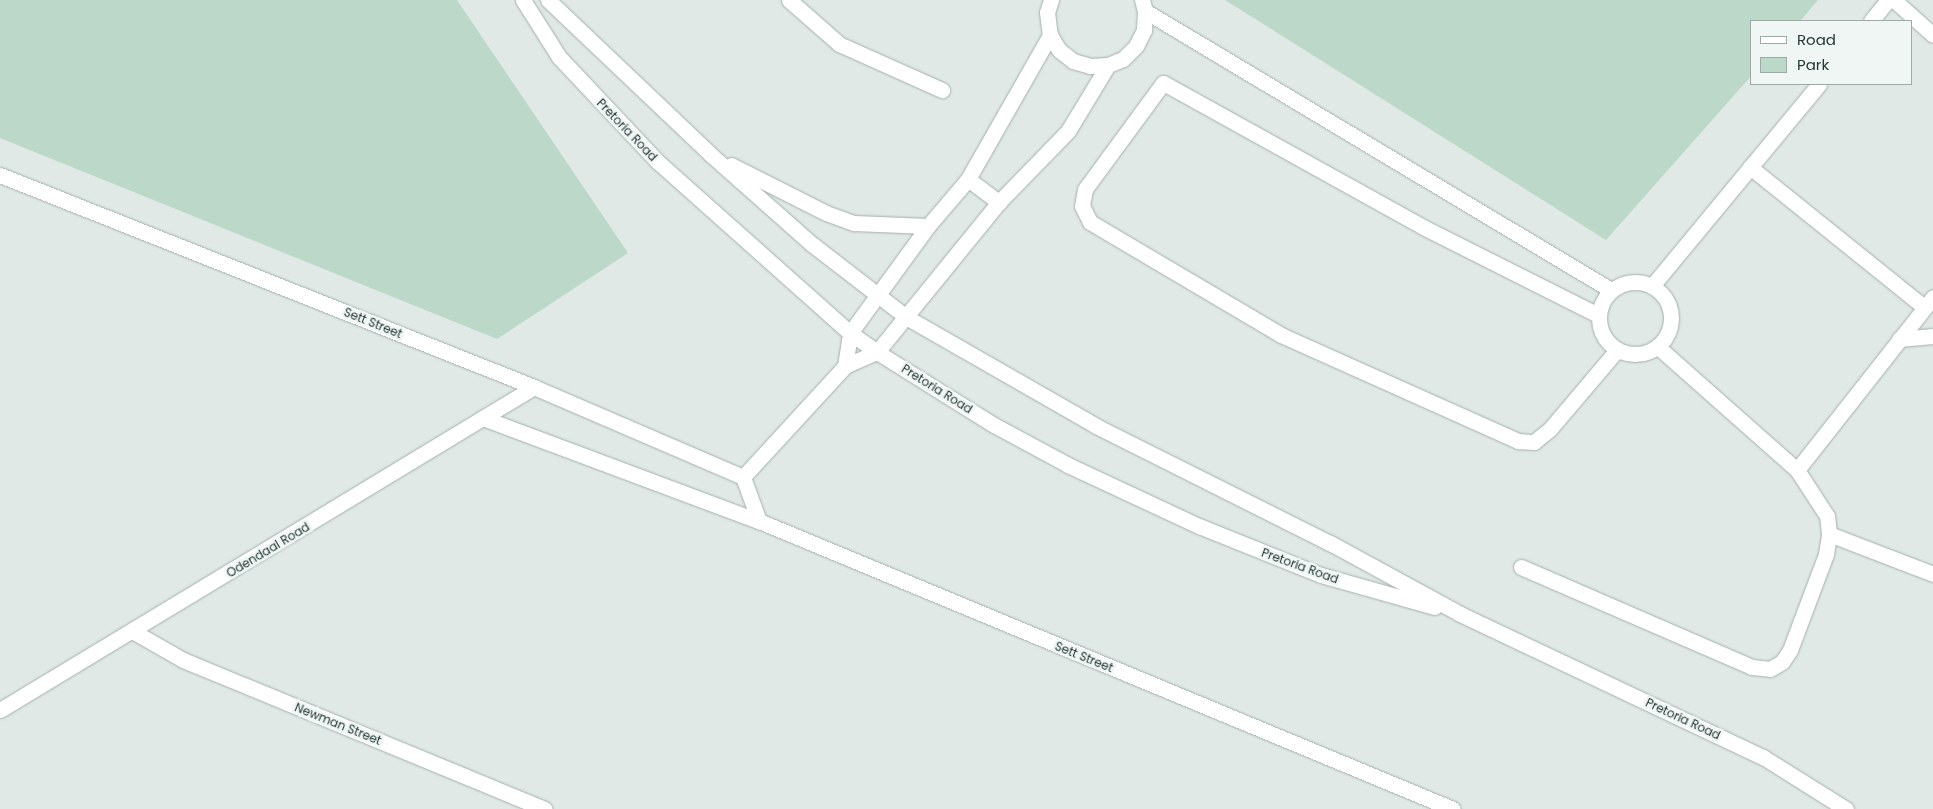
<!DOCTYPE html>
<style>
body{margin:0}
#map{position:relative;width:1933px;height:809px;overflow:hidden;background:#e0e9e6;font-family:Poppins,sans-serif}
div>[style]{position:absolute}
.green>*{inset:0;background:#bbd8c8}
.roads{filter:drop-shadow(0 0 1px #a4b0ad) drop-shadow(0 0 1px #a4b0ad)}
.minor>*{height:15px;margin:-7.5px;padding:0 7.5px;transform-origin:7.5px;border-radius:7.5px;background:#fff}
.minor>.ring{margin:-7.5px;padding:0;box-sizing:content-box;background:none;border:15px solid #fff;border-radius:50%}
.tertiary>*{height:15px;margin:-7.5px;padding:0 7.5px;transform-origin:7.5px;border-radius:7.5px;background:#fff}
span{translate:-50% -50%;white-space:nowrap;text-align:center;line-height:1.15;-webkit-text-stroke:5px #f0f6f4;paint-order:stroke}
.street-label{font-size:12px;color:#233735}
.legend{position:absolute;left:1750px;top:20px;width:162px;height:65px;box-sizing:border-box;background:#f0f6f4;border:1px solid #9eaaa8;margin:0;padding:6px 9px;list-style:none;font-size:15px;color:#233735}
.legend li{display:flex;align-items:center;gap:10px;height:25px}
.legend b{width:25px;border:1px solid #9eaaa8}
</style>
<div id="map">
<div class="green">
<div style="clip-path:polygon(0 0,457px 0,628px 253px,497px 339px,0 138px)"></div>
<div style="clip-path:polygon(1225px 0,1818px 0,1800px 21px,1752px 21px,1752px 75px,1606px 240px)"></div>
</div>
<div class="roads">
<div class="minor">
<div style="left:789px;top:0;width:67px;rotate:41.3deg"></div>
<div style="left:839px;top:44px;width:113px;rotate:24.1deg"></div>
<div style="left:1051px;top:0;width:13px;rotate:108deg"></div>
<div style="left:1047px;top:12px;width:23px;rotate:83deg"></div>
<div style="left:1050px;top:35px;width:17px;rotate:59deg"></div>
<div style="left:1059px;top:50px;width:18px;rotate:38deg"></div>
<div style="left:1073px;top:61px;width:18px;rotate:16deg"></div>
<div style="left:1090px;top:66px;width:18px;rotate:-3deg"></div>
<div style="left:1108px;top:65px;width:16px;rotate:-22deg"></div>
<div style="left:1123px;top:59px;width:18px;rotate:-45deg"></div>
<div style="left:1136px;top:46px;width:18px;rotate:-63deg"></div>
<div style="left:1144px;top:30px;width:19px;rotate:-87deg"></div>
<div style="left:1145px;top:11px;width:11px;rotate:-105deg"></div>
<div style="left:1894px;top:0;width:52px;rotate:41.9deg"></div>
<div style="left:1145px;top:11px;width:543px;rotate:30.91deg"></div>
<div style="left:1871px;top:21px;width:27px;rotate:-51deg"></div>
<div style="left:1750px;top:167px;width:223px;rotate:38.8deg"></div>
<div style="left:0;top:175px;width:575px;rotate:21.65deg"></div>
<div style="left:534px;top:387px;width:228px;rotate:23.3deg"></div>
<div style="left:743px;top:477px;width:47px;rotate:70deg"></div>
<div style="left:759px;top:521px;width:751px;rotate:22.54deg"></div>
<div style="left:968px;top:179px;width:39px;rotate:37deg"></div>
<div class="ring" style="left:1599px;top:282px;width:57px;height:57px"></div>
<div style="left:1652px;top:286px;width:262px;rotate:-50.4deg"></div>
<div style="left:1598px;top:315px;width:194px;rotate:-153.3deg"></div>
<div style="left:1425px;top:228px;width:299px;rotate:-151deg"></div>
<div style="left:1163px;top:83px;width:132px;rotate:126.3deg"></div>
<div style="left:1085px;top:189px;width:17px;rotate:100deg"></div>
<div style="left:1082px;top:206px;width:18px;rotate:63deg"></div>
<div style="left:1090px;top:222px;width:222px;rotate:30.6deg"></div>
<div style="left:1281px;top:335px;width:260px;rotate:24.1deg"></div>
<div style="left:1518px;top:441px;width:16px;rotate:4deg"></div>
<div style="left:1534px;top:442px;width:21px;rotate:-39deg"></div>
<div style="left:1550px;top:429px;width:104px;rotate:-49.7deg"></div>
<div style="left:1899px;top:339px;width:34px;rotate:-5deg"></div>
<div style="left:845px;top:366px;width:33px;rotate:-81deg"></div>
<div style="left:850px;top:333px;width:132px;rotate:-53.9deg"></div>
<div style="left:928px;top:226px;width:62px;rotate:-49.6deg"></div>
<div style="left:968px;top:179px;width:166px;rotate:-60.3deg"></div>
<div style="left:483px;top:418px;width:295px;rotate:20.5deg"></div>
<div style="left:1797px;top:470px;width:220px;rotate:-51.8deg"></div>
<div style="left:743px;top:477px;width:151px;rotate:-47.4deg"></div>
<div style="left:845px;top:366px;width:35px;rotate:-24deg"></div>
<div style="left:877px;top:352px;width:193px;rotate:-50.9deg"></div>
<div style="left:999px;top:202px;width:99px;rotate:-45.8deg"></div>
<div style="left:1068px;top:131px;width:77px;rotate:-58.8deg"></div>
<div style="left:1829px;top:534px;width:111px;rotate:21deg"></div>
<div style="left:1521px;top:567px;width:252px;rotate:23.4deg"></div>
<div style="left:1752px;top:667px;width:18px;rotate:6deg"></div>
<div style="left:1770px;top:669px;width:14px;rotate:-30deg"></div>
<div style="left:1782px;top:662px;width:14px;rotate:-56deg"></div>
<div style="left:1790px;top:650px;width:103px;rotate:-69.4deg"></div>
<div style="left:1826px;top:554px;width:20px;rotate:-81deg"></div>
<div style="left:1829px;top:534px;width:18px;rotate:-96deg"></div>
<div style="left:1827px;top:516px;width:55px;rotate:-123.1deg"></div>
<div style="left:1797px;top:470px;width:186px;rotate:-138.5deg"></div>
<div style="left:134px;top:632px;width:56px;rotate:29.7deg"></div>
<div style="left:183px;top:660px;width:391px;rotate:22.4deg"></div>
<div style="left:0;top:710px;width:624px;rotate:-31.17deg"></div>
</div>
<div class="tertiary">
<div style="left:523px;top:0;width:67px;rotate:57.7deg"></div>
<div style="left:559px;top:57px;width:144px;rotate:46.7deg"></div>
<div style="left:658px;top:162px;width:257px;rotate:41.7deg"></div>
<div style="left:850px;top:333px;width:33px;rotate:35deg"></div>
<div style="left:877px;top:352px;width:138px;rotate:32deg"></div>
<div style="left:994px;top:425px;width:84px;rotate:28.4deg"></div>
<div style="left:1068px;top:465px;width:145px;rotate:25deg"></div>
<div style="left:1199px;top:526px;width:131px;rotate:21.9deg"></div>
<div style="left:1321px;top:575px;width:118px;rotate:15.7deg"></div>
<div style="left:548px;top:0;width:224px;rotate:43.5deg"></div>
<div style="left:710px;top:154px;width:137px;rotate:41.5deg"></div>
<div style="left:813px;top:245px;width:118px;rotate:37.7deg"></div>
<div style="left:906px;top:317px;width:219px;rotate:29.8deg"></div>
<div style="left:1096px;top:426px;width:262px;rotate:26.6deg"></div>
<div style="left:1330px;top:543px;width:148px;rotate:28.6deg"></div>
<div style="left:1460px;top:614px;width:335px;rotate:25.3deg"></div>
<div style="left:1763px;top:757px;width:98px;rotate:32.1deg"></div>
<div style="left:731px;top:165px;width:106px;rotate:26.8deg"></div>
<div style="left:826px;top:213px;width:30px;rotate:20deg"></div>
<div style="left:854px;top:223px;width:74px;rotate:2.3deg"></div>
</div>
</div>
<div class="street-label">
<span style="left:627px;top:130px;rotate:46deg">Pretoria Road</span>
<span style="left:373px;top:323px;rotate:22deg">Sett Street</span>
<span style="left:937px;top:389px;rotate:32deg">Pretoria Road</span>
<span style="left:268px;top:550px;rotate:-31deg">Odendaal Road</span>
<span style="left:1300px;top:566px;rotate:20deg">Pretoria Road</span>
<span style="left:1084px;top:657px;rotate:22deg">Sett Street</span>
<span style="left:1683px;top:719px;rotate:25deg">Pretoria Road</span>
<span style="left:338px;top:724px;rotate:22deg">Newman Street</span>
</div>
<ul class="legend">
<li><b style="height:6px;background:#fff"></b>Road</li>
<li><b style="height:14px;background:#bbd8c8"></b>Park</li>
</ul>
</div>
